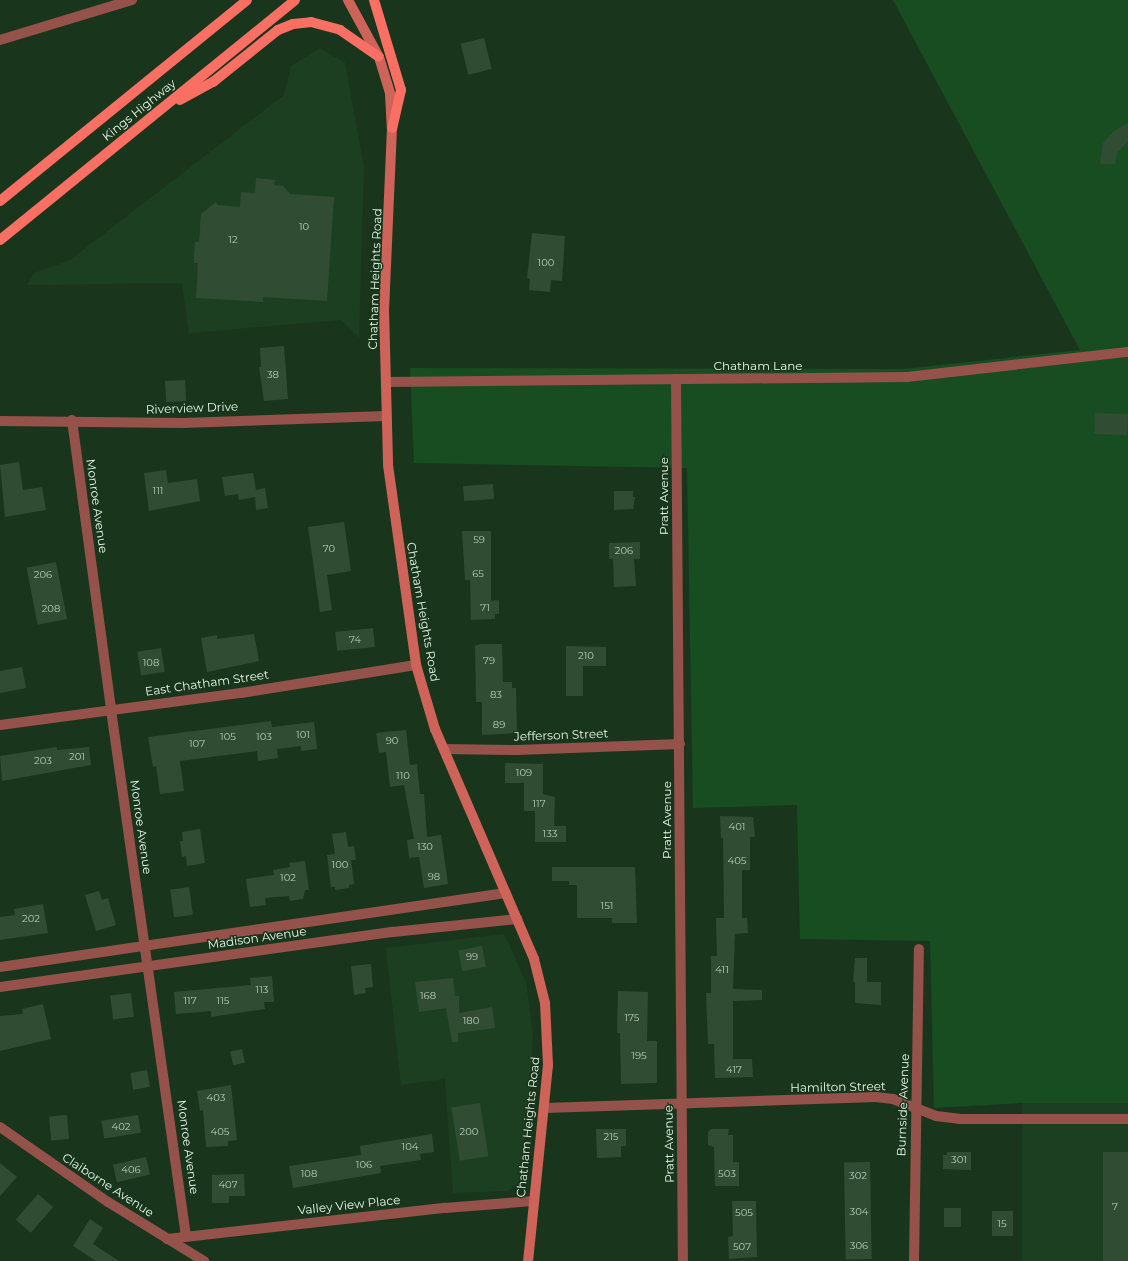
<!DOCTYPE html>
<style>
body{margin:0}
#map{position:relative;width:1128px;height:1261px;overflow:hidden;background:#19361d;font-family:Montserrat,sans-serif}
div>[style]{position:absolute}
.built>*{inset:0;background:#1c3f21;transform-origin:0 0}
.green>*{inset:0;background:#174d21}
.building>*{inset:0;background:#304d33;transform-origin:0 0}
.minor>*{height:10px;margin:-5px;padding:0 5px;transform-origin:5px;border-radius:5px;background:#95524b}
.secondary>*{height:10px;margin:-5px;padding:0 5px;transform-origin:5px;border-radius:5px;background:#ce635a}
.primary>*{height:10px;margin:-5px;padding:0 5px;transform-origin:5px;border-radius:5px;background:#f96f64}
span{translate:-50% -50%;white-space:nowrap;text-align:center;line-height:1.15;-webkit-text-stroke:3px #19361d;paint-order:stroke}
.number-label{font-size:10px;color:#b8ccb9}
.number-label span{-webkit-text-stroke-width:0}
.street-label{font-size:12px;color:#e5f6e6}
</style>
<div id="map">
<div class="built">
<div style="clip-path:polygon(320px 48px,345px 63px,364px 167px,359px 338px,341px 320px,189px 333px,182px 283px,27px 285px,34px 273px,70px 260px,284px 95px,291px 66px)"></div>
<div style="clip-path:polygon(504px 934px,526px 982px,533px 1036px,530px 1089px,519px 1182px,508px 1191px,453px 1193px,445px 1079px,401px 1085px,386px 948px)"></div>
<div style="left:1022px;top:1103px;width:106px;height:158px"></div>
</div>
<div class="green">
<div style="clip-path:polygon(893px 0,1128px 0,1128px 1103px,1022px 1103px,934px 1108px,930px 941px,800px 939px,797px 805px,693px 808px,687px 468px,414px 463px,410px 368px,903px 369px,1080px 350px)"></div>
</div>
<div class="building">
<div style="left:484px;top:38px;width:32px;height:24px;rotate:76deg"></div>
<div style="clip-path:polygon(1128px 123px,1128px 141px,1117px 153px,1115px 164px,1100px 164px,1103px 143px,1114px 131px)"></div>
<div style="clip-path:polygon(256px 178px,275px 180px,274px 185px,283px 186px,290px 194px,334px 197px,327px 301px,263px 297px,263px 302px,196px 298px,198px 263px,194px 263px,194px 256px,195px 242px,199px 242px,201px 214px,216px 202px,218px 205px,240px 207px,241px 192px,255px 193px)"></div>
<div style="clip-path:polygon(532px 233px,565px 236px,562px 281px,551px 280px,550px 292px,529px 290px,530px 279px,527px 278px)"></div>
<div style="clip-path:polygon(284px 346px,288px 399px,264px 401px,259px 367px,261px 367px,260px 348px)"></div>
<div style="left:185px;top:380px;width:21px;height:20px;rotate:87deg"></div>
<div style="left:1095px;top:413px;width:33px;height:21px;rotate:2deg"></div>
<div style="clip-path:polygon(19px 462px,23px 490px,42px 487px,46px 510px,5px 517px,0 465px)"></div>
<div style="clip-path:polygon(166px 470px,168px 483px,197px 479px,200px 501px,149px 511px,144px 473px)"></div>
<div style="clip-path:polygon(253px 473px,256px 490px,265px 488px,268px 508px,256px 510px,255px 497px,239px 500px,238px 494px,225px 496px,222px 477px)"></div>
<div style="left:493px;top:484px;width:15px;height:30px;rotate:86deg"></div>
<div style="clip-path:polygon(614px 491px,633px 491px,633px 497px,635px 497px,633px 509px,614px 510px)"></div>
<div style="clip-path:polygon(344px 522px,351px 571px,327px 575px,332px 610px,320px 612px,308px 527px)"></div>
<div style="clip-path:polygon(462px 531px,491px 531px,491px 601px,499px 600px,499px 614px,495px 614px,495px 619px,471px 620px,470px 580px,465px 580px)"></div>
<div style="clip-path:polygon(640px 542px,640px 559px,634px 559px,636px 586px,614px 587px,613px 559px,609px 559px,609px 543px)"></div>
<div style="left:56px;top:562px;width:58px;height:30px;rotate:79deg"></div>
<div style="left:373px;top:628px;width:19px;height:38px;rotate:84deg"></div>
<div style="clip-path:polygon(254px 634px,259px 661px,207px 672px,201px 638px,217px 635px,217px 639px)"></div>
<div style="clip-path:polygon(480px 644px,502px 644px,503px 682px,512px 682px,512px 688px,516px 688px,517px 733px,482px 735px,482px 702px,476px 702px,475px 646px)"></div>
<div style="clip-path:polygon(566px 646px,606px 647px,606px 666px,583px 666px,583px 696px,566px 696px)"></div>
<div style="left:161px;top:648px;width:24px;height:24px;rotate:81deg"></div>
<div style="clip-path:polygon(22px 667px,26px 688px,0 693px,0 671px)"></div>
<div style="clip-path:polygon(271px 721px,272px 727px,314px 722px,317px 749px,301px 751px,301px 746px,277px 749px,278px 758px,258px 761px,257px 751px,180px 761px,184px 791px,160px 794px,156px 766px,153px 767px,148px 737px)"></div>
<div style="clip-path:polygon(406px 730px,410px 765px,417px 764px,420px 794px,424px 794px,427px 837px,441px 835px,448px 884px,424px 888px,419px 857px,409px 858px,407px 840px,414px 839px,404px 785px,390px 787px,386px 752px,379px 753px,376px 733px)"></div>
<div style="clip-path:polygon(57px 747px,57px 750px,89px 747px,91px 765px,2px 781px,0 756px)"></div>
<div style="clip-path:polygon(505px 763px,543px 764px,543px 794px,555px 797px,554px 826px,566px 826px,566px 842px,535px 842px,535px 811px,524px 811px,524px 783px,505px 783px)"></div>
<div style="clip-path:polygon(720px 816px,753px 817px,755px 837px,750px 837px,750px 870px,742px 870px,742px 918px,747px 918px,748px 933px,735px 934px,733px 989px,762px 990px,762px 1000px,733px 1001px,733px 1059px,752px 1059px,753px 1077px,715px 1078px,714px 1044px,708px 1044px,706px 993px,711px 993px,711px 956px,717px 956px,716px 918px,724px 918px,723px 838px,721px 838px)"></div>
<div style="clip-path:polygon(200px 829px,205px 863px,187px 866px,186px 856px,182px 857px,180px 841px,183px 841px,182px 832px)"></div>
<div style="clip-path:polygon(346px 832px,348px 847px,354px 846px,356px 860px,351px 860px,354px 884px,349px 885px,349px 888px,335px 890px,335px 887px,331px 887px,327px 855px,335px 854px,332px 834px)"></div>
<div style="clip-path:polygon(305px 861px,309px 890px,305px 890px,303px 899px,290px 901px,289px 896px,265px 898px,266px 905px,250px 907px,246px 879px,274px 875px,273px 870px,290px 867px,289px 863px)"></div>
<div style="clip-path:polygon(552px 867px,635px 867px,637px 923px,612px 923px,612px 918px,577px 918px,577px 885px,569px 885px,569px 881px,552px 881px)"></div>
<div style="left:189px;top:887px;width:28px;height:19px;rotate:82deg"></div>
<div style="clip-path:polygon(99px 891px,102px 900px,108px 898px,116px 925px,96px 931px,85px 895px)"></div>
<div style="clip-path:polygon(43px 904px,48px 933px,0 940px,0 917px,15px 915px,14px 909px)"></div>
<div style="left:482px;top:946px;width:21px;height:24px;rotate:79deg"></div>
<div style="clip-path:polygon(855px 958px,867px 958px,867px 982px,881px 982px,881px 1005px,855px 1003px,855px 982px,853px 982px)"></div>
<div style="clip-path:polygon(371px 964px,373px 987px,365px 988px,366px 993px,354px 995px,351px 966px)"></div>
<div style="clip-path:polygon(272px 976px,274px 1002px,264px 1002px,265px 1009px,211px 1017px,211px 1011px,176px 1014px,174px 992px,251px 985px,250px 978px)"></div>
<div style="clip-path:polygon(453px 978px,455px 996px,459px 996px,459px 1013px,492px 1007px,495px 1028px,458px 1033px,458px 1042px,452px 1042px,446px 1008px,419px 1012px,415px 982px)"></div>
<div style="clip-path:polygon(618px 991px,648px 992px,647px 1041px,657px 1041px,657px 1083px,621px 1084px,620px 1033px,617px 1033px)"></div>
<div style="left:131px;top:993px;width:24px;height:21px;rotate:83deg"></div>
<div style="clip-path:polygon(43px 1004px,51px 1039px,0 1051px,0 1016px,23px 1014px,22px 1009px)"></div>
<div style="left:242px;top:1049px;width:14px;height:12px;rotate:78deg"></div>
<div style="left:147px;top:1070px;width:17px;height:17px;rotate:80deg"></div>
<div style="clip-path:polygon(231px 1085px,237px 1140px,228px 1141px,228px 1146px,206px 1147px,203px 1110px,200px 1111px,197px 1091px)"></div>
<div style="left:480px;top:1103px;width:54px;height:29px;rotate:81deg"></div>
<div style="left:67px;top:1115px;width:24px;height:18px;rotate:85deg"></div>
<div style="left:138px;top:1115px;width:18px;height:37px;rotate:81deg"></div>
<div style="clip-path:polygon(596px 1129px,626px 1129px,626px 1146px,621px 1146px,621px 1157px,597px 1158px)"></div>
<div style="clip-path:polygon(711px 1129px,729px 1129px,728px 1135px,733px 1135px,733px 1162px,739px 1162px,739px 1186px,715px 1186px,714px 1147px,708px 1145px,708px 1132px)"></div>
<div style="clip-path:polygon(432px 1134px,434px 1152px,420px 1154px,421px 1160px,380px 1166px,381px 1173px,293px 1188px,289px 1166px,361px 1155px,360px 1146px)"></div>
<div style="clip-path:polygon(947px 1152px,971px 1152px,971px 1170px,943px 1169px,943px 1155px,947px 1155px)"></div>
<div style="left:1103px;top:1152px;width:25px;height:109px"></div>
<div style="left:146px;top:1157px;width:18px;height:34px;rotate:77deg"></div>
<div style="left:870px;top:1162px;width:97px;height:26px;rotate:89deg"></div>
<div style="clip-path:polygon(0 1163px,17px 1177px,0 1196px)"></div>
<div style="clip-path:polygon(244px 1174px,245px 1196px,229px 1196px,229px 1203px,212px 1203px,212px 1175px)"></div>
<div style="left:38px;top:1194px;width:20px;height:34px;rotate:41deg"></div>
<div style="clip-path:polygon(732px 1201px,756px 1201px,757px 1257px,729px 1259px,728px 1237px,733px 1236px)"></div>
<div style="left:944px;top:1208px;width:17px;height:19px"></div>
<div style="left:992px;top:1211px;width:21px;height:25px"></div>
<div style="clip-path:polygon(90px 1219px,103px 1228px,93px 1244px,119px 1261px,96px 1261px,73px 1246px)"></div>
</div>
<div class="minor">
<div style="left:0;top:40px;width:138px;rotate:-16.9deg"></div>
<div style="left:676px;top:379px;width:882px;rotate:89.55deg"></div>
<div style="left:386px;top:382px;width:521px;rotate:-0.55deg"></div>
<div style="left:907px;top:377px;width:222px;rotate:-6.5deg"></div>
<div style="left:72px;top:420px;width:293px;rotate:82.3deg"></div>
<div style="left:111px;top:710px;width:531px;rotate:81.89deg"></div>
<div style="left:0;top:421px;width:183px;rotate:0.6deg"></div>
<div style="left:183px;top:423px;width:203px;rotate:-2deg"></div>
<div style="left:0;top:725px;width:243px;rotate:-7.6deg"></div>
<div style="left:241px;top:693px;width:177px;rotate:-9.1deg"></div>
<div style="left:444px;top:749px;width:73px;rotate:0.8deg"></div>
<div style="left:517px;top:750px;width:163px;rotate:-2.1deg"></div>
<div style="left:0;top:967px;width:511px;rotate:-8.32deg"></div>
<div style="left:0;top:987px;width:397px;rotate:-8deg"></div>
<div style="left:393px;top:932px;width:125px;rotate:-6deg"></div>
<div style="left:545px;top:1108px;width:331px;rotate:-1.9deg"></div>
<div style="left:876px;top:1097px;width:17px;rotate:7deg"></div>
<div style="left:893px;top:1099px;width:46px;rotate:21.6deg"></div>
<div style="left:936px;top:1116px;width:23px;rotate:7deg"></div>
<div style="left:959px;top:1119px;width:169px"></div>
<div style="left:0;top:1127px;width:131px;rotate:34.8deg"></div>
<div style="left:108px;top:1202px;width:113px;rotate:31.6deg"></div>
<div style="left:167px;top:1239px;width:280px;rotate:-6.4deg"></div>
<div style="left:445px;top:1208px;width:88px;rotate:-4.5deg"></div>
<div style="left:914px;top:1261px;width:312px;rotate:-89.1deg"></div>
</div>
<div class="secondary">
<div style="left:348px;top:0;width:65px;rotate:61.5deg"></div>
<div style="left:379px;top:57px;width:39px;rotate:73deg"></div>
<div style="left:390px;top:94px;width:34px;rotate:87deg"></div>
<div style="left:392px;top:128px;width:181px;rotate:92.5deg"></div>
<div style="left:384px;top:309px;width:156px;rotate:88.5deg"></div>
<div style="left:388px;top:465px;width:202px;rotate:82deg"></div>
<div style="left:416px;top:665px;width:67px;rotate:73.5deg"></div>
<div style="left:435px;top:729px;width:250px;rotate:66.7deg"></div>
<div style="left:534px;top:959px;width:45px;rotate:76deg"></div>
<div style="left:545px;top:1003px;width:62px;rotate:87.2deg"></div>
<div style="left:548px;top:1065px;width:197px;rotate:95.8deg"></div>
</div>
<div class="primary">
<div style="left:374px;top:0;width:94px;rotate:73.3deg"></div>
<div style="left:401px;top:90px;width:39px;rotate:103deg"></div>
<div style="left:180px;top:100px;width:38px;rotate:-29deg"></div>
<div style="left:213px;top:82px;width:83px;rotate:-38.7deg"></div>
<div style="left:278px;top:30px;width:16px;rotate:-22deg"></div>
<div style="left:293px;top:24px;width:18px;rotate:-6deg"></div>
<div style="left:311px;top:22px;width:30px;rotate:15deg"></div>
<div style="left:340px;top:30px;width:47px;rotate:34.7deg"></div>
<div style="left:0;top:201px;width:318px;rotate:-39.1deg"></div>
<div style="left:0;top:240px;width:380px;rotate:-39.1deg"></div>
</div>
<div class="number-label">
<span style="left:304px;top:227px">10</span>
<span style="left:233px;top:240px">12</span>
<span style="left:546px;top:263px">100</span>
<span style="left:273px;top:375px">38</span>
<span style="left:158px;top:491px">111</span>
<span style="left:479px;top:540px">59</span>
<span style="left:329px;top:549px">70</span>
<span style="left:624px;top:551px">206</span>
<span style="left:478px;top:574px">65</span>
<span style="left:43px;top:575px">206</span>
<span style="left:485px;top:608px">71</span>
<span style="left:51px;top:609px">208</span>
<span style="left:355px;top:640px">74</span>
<span style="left:586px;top:656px">210</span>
<span style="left:489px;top:661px">79</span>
<span style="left:151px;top:663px">108</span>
<span style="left:496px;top:695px">83</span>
<span style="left:499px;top:725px">89</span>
<span style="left:303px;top:735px">101</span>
<span style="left:228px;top:737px">105</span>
<span style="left:264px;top:737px">103</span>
<span style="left:392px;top:741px">90</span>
<span style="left:197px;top:744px">107</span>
<span style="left:77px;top:757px">201</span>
<span style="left:43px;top:761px">203</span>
<span style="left:524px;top:773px">109</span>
<span style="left:403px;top:776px">110</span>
<span style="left:539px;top:804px">117</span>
<span style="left:737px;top:827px">401</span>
<span style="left:550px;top:834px">133</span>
<span style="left:425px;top:847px">130</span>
<span style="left:737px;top:861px">405</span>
<span style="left:340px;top:865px">100</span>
<span style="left:434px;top:877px">98</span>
<span style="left:288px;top:878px">102</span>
<span style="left:607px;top:906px">151</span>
<span style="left:31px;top:919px">202</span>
<span style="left:472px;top:957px">99</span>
<span style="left:722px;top:970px">411</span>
<span style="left:262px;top:990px">113</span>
<span style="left:428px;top:996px">168</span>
<span style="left:190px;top:1001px">117</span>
<span style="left:223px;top:1001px">115</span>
<span style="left:632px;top:1018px">175</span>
<span style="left:471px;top:1021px">180</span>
<span style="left:639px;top:1056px">195</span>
<span style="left:734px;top:1070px">417</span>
<span style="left:216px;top:1098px">403</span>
<span style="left:121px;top:1127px">402</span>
<span style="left:220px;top:1132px">405</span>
<span style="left:469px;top:1132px">200</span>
<span style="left:611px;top:1137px">215</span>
<span style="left:410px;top:1147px">104</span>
<span style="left:959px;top:1160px">301</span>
<span style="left:364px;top:1165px">106</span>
<span style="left:131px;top:1170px">406</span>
<span style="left:309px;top:1174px">108</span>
<span style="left:727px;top:1174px">503</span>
<span style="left:858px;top:1176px">302</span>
<span style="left:228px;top:1185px">407</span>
<span style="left:1115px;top:1207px">7</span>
<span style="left:859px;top:1212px">304</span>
<span style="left:744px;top:1213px">505</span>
<span style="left:1002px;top:1224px">15</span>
<span style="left:859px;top:1246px">306</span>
<span style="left:742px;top:1247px">507</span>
</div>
<div class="street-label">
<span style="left:139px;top:110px;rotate:-39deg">Kings Highway</span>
<span style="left:375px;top:279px;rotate:-88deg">Chatham Heights Road</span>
<span style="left:758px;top:366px">Chatham Lane</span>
<span style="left:192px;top:408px;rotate:-2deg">Riverview Drive</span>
<span style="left:664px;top:496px;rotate:-90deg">Pratt Avenue</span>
<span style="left:97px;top:506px;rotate:82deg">Monroe Avenue</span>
<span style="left:423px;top:612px;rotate:80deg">Chatham Heights Road</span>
<span style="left:207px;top:683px;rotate:-8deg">East Chatham Street</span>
<span style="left:561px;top:735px;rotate:-2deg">Jefferson Street</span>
<span style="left:667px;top:820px;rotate:-90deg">Pratt Avenue</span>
<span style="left:141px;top:827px;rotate:82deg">Monroe Avenue</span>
<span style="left:257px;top:938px;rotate:-8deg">Madison Avenue</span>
<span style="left:838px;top:1087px;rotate:-1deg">Hamilton Street</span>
<span style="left:903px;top:1105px;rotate:-88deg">Burnside Avenue</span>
<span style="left:528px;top:1127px;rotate:-84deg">Chatham Heights Road</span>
<span style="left:669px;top:1144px;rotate:-91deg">Pratt Avenue</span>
<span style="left:188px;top:1147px;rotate:82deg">Monroe Avenue</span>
<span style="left:108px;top:1185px;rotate:33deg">Claiborne Avenue</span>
<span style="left:349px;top:1205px;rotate:-6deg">Valley View Place</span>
</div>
</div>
